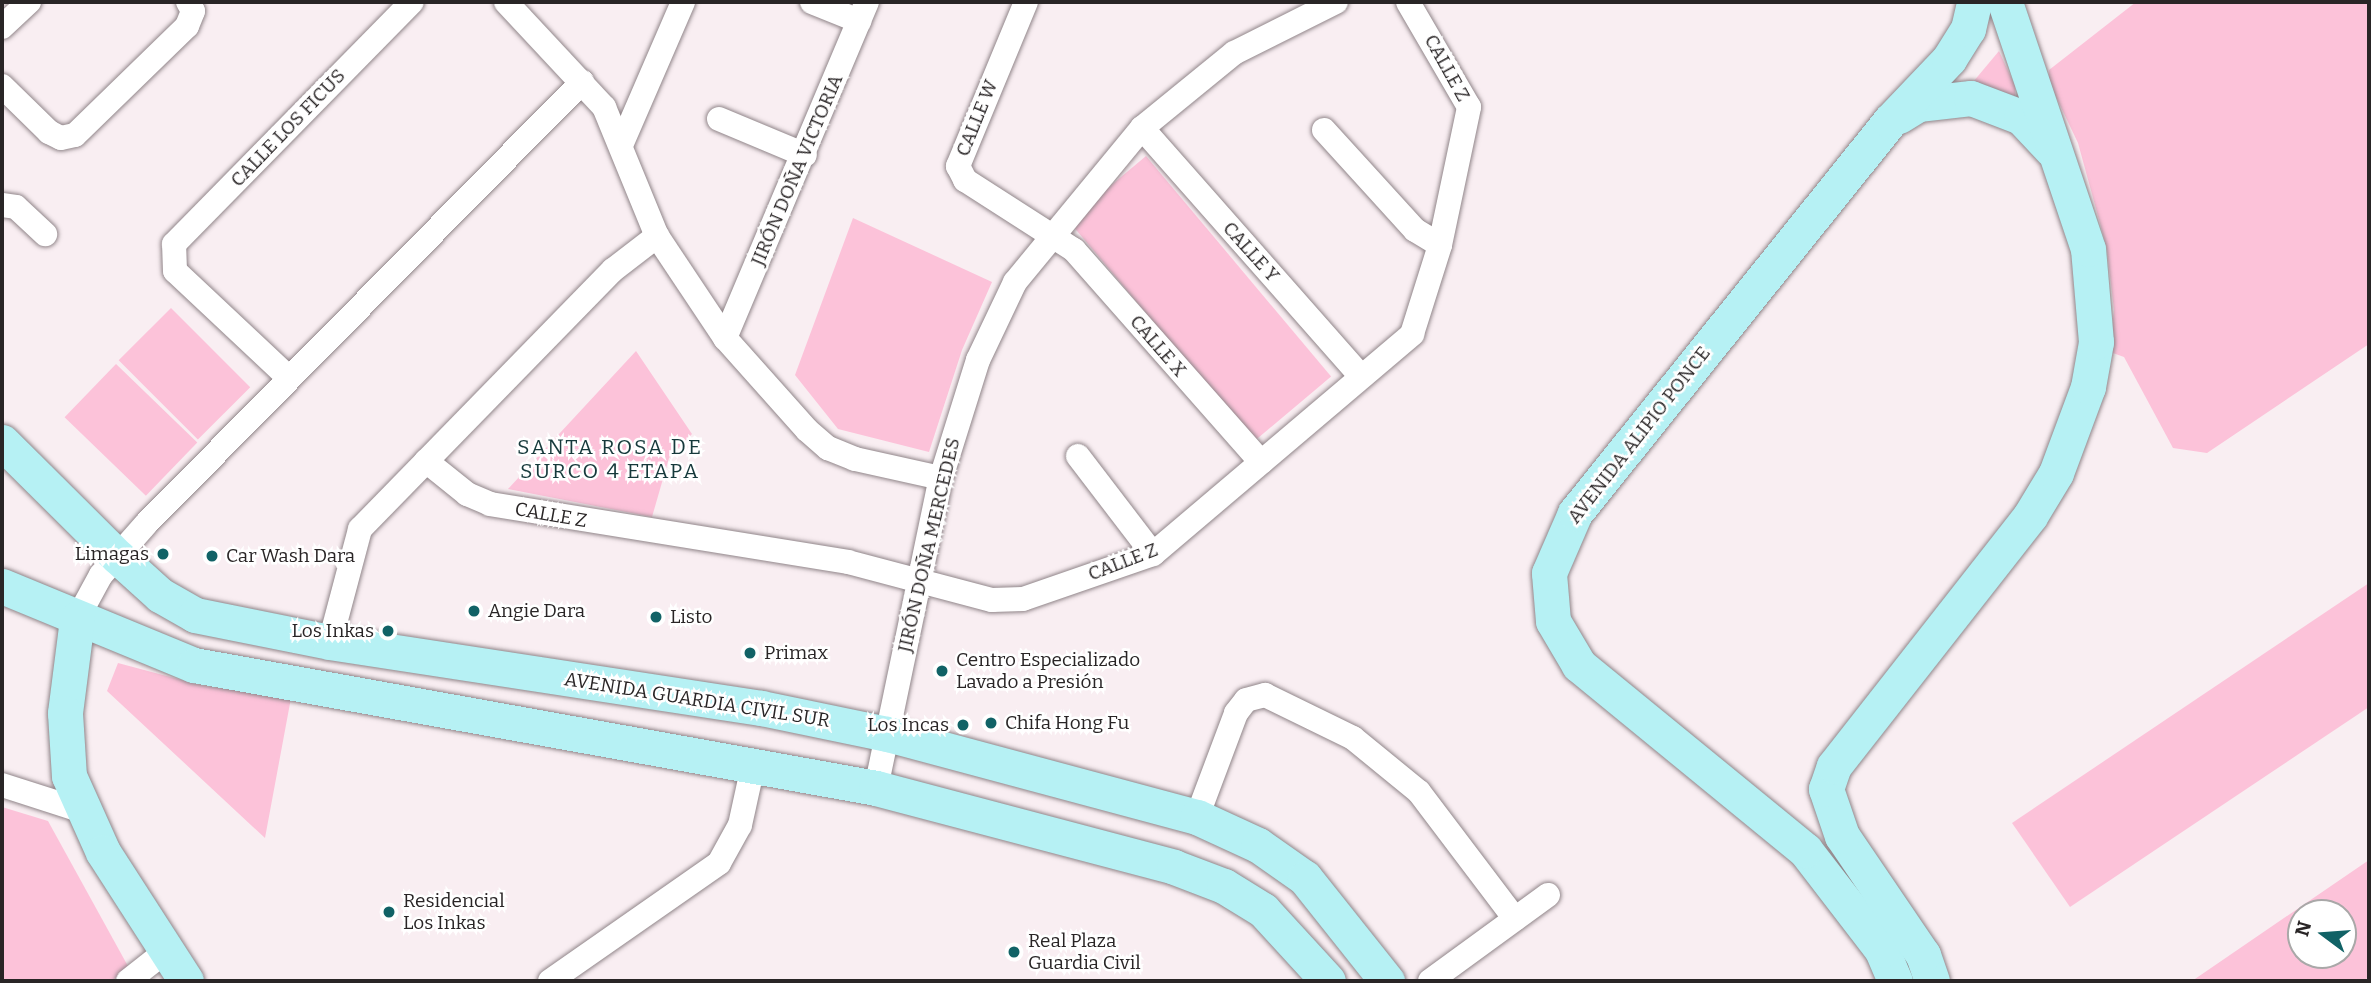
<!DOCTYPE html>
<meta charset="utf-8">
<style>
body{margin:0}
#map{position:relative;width:2371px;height:983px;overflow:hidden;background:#f9eef2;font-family:Bitter,serif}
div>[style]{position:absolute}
.green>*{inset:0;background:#fcc2d9;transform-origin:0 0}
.roads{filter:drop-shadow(0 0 2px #908589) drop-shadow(0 0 2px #908589)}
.street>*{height:24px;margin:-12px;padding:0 12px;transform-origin:12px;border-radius:12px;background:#fff}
.secondary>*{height:35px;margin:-17.5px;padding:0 17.5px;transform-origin:17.5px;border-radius:17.5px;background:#b6f1f4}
.dots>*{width:19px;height:19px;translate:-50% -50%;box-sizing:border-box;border:4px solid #fff;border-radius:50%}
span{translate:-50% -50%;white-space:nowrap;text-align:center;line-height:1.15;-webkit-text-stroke:5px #fff;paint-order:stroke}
.street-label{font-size:19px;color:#292526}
.poi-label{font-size:19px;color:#292526}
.right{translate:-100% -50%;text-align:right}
.left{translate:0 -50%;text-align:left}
.neighbourhood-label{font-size:21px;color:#16393b;letter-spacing:2px}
.frame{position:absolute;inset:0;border:4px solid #292526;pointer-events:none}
.north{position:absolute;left:2287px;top:899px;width:70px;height:70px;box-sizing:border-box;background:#fff;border:2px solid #a9a8a8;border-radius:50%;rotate:286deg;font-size:19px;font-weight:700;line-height:28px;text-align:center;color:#292526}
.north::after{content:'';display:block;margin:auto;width:24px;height:32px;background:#116266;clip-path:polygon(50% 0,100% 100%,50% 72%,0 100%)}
</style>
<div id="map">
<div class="green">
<div style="clip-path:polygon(2136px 2px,2369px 2px,2369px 344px,2207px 453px,2173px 448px,2124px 357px,2110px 352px,2114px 310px,2107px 249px,2078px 143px,2049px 82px,2049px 70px)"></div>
<div style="clip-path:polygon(1999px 51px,2015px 86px,2015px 100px,1973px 82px)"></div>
<div style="left:1146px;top:156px;width:288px;height:101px;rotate:50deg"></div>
<div style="clip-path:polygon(853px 218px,992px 282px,962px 350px,929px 452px,838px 429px,795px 375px)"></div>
<div style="left:171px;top:308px;width:112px;height:74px;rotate:45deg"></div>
<div style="clip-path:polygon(636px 351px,692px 434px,669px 458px,652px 517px,508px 489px)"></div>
<div style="left:116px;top:364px;width:113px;height:74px;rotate:44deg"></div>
<div style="clip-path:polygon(2369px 583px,2369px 707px,2070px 907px,2012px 823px)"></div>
<div style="clip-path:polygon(118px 663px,204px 686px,291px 698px,265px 838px,107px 691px)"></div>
<div style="clip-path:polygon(2px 807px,48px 821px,129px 968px,111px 981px,2px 981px)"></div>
<div style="clip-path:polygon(evenodd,2369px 860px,2369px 977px,2363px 981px,2192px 981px,2369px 860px,2301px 913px,2343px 913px,2343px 955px,2301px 955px,2301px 913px)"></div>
</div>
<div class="roads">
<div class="street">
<div style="left:506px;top:2px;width:144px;rotate:47deg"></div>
<div style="left:604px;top:107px;width:139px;rotate:67.7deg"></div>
<div style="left:657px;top:236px;width:123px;rotate:56.3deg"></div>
<div style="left:725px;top:338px;width:123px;rotate:48.3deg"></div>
<div style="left:807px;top:430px;width:28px;rotate:41deg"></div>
<div style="left:828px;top:448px;width:29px;rotate:22deg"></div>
<div style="left:855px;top:459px;width:88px;rotate:12.5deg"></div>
<div style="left:812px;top:2px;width:51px;rotate:22deg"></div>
<div style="left:1026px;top:2px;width:178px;rotate:112.5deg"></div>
<div style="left:958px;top:166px;width:16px;rotate:63deg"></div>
<div style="left:965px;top:180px;width:130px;rotate:32.7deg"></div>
<div style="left:1074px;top:250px;width:283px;rotate:48.6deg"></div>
<div style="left:2px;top:27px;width:37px;rotate:-43deg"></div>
<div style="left:2px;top:86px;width:66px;rotate:44.4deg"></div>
<div style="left:49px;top:132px;width:13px;rotate:27deg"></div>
<div style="left:61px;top:138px;width:14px;rotate:-12deg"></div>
<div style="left:75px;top:135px;width:156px;rotate:-44.2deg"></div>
<div style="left:187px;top:26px;width:16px;rotate:-68deg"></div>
<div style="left:193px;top:11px;width:10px;rotate:-119deg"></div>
<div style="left:719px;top:119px;width:93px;rotate:22.7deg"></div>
<div style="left:1142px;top:128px;width:331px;rotate:48.6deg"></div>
<div style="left:1324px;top:130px;width:135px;rotate:47.7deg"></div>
<div style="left:1415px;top:230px;width:29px;rotate:31deg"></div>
<div style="left:622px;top:143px;width:154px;rotate:-66.6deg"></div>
<div style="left:2px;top:205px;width:14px;rotate:8deg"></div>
<div style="left:16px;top:207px;width:40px;rotate:43deg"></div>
<div style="left:725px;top:338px;width:365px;rotate:-67.1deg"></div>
<div style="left:289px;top:378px;width:156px;rotate:-136.8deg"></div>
<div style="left:175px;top:271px;width:27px;rotate:-92deg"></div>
<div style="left:174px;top:244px;width:339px;rotate:-45.5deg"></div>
<div style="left:1078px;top:456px;width:123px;rotate:52.6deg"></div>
<div style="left:426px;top:461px;width:53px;rotate:38.8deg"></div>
<div style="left:467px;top:494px;width:25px;rotate:23deg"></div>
<div style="left:490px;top:504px;width:363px;rotate:9.2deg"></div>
<div style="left:848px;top:562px;width:149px;rotate:14.8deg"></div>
<div style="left:992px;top:600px;width:31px;rotate:-2deg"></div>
<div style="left:1023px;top:599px;width:138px;rotate:-19.1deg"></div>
<div style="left:1153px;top:554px;width:340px;rotate:-40.3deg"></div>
<div style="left:1412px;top:334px;width:93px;rotate:-72.5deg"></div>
<div style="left:1440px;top:245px;width:141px;rotate:-78.1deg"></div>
<div style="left:1469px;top:107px;width:121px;rotate:-120.2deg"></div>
<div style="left:77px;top:619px;width:50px;rotate:-61.4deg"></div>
<div style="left:101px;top:575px;width:68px;rotate:-48.6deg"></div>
<div style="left:146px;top:524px;width:621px;rotate:-45.39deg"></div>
<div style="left:330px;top:642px;width:117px;rotate:-75.1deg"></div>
<div style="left:360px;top:529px;width:362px;rotate:-45.7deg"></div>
<div style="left:613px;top:270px;width:56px;rotate:-37.7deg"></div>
<div style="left:2px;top:785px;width:82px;rotate:17.8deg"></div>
<div style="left:876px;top:788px;width:317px;rotate:-78.2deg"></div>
<div style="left:941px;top:478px;width:124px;rotate:-72.6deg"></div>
<div style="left:978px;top:360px;width:86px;rotate:-64.6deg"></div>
<div style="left:1015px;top:282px;width:200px;rotate:-50.5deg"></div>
<div style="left:1142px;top:128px;width:119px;rotate:-39.2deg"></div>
<div style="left:1234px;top:53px;width:114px;rotate:-26.6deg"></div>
<div style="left:1197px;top:817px;width:111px;rotate:-69.4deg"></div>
<div style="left:1236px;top:713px;width:16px;rotate:-52deg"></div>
<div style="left:1246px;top:700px;width:20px;rotate:-15deg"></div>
<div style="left:1265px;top:695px;width:98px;rotate:26deg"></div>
<div style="left:1353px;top:738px;width:85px;rotate:39.3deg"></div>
<div style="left:1419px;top:792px;width:159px;rotate:52.9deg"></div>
<div style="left:128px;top:981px;width:48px;rotate:-38.3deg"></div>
<div style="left:550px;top:981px;width:206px;rotate:-34.9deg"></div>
<div style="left:719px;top:863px;width:43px;rotate:-61.1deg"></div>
<div style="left:740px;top:825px;width:60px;rotate:-77.6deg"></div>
<div style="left:1430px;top:981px;width:146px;rotate:-36.1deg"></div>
</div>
<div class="secondary">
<div style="left:1899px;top:116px;width:22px;rotate:-32deg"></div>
<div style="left:1918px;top:104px;width:53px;rotate:-6.5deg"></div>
<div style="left:1971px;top:98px;width:53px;rotate:20.8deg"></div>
<div style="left:2021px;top:117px;width:45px;rotate:46.8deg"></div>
<div style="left:2px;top:442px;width:163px;rotate:44.8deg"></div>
<div style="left:118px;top:557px;width:57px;rotate:42.1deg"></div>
<div style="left:160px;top:595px;width:40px;rotate:29.7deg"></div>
<div style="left:195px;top:615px;width:138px;rotate:11.3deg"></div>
<div style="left:330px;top:642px;width:436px;rotate:8.7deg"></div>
<div style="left:761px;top:708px;width:129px;rotate:11.7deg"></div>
<div style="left:887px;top:734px;width:321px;rotate:15deg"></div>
<div style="left:1197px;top:817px;width:67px;rotate:24.7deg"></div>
<div style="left:1258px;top:845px;width:57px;rotate:35.1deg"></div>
<div style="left:1305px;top:878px;width:132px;rotate:51.5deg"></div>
<div style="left:2px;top:586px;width:208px;rotate:22.4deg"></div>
<div style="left:194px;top:665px;width:693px;rotate:10.22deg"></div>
<div style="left:876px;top:788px;width:308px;rotate:14.8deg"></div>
<div style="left:1174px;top:867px;width:53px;rotate:20.8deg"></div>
<div style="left:1224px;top:886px;width:46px;rotate:31.6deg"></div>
<div style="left:1263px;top:910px;width:96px;rotate:47.5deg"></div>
<div style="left:77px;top:619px;width:95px;rotate:97.3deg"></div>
<div style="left:65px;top:713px;width:63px;rotate:86.4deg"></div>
<div style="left:69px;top:776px;width:83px;rotate:65.9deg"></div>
<div style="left:103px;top:852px;width:153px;rotate:57.2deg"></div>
<div style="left:1895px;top:981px;width:34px;rotate:-113deg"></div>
<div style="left:1882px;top:950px;width:126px;rotate:-127.6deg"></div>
<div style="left:1805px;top:850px;width:292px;rotate:-140.7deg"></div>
<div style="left:1579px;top:665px;width:51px;rotate:-120.6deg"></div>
<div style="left:1553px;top:621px;width:48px;rotate:-94.8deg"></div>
<div style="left:1549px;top:573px;width:65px;rotate:-66.6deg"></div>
<div style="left:1575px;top:513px;width:503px;rotate:-51.22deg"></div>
<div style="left:1890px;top:121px;width:86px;rotate:-46.4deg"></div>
<div style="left:1949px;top:59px;width:36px;rotate:-58deg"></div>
<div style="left:1968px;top:29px;width:28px;rotate:-77deg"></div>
<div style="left:1932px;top:981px;width:28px;rotate:-109deg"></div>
<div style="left:1923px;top:955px;width:144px;rotate:-124.2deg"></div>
<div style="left:1842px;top:836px;width:50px;rotate:-108.8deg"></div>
<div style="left:1826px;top:789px;width:24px;rotate:-71deg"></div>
<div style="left:1834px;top:766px;width:318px;rotate:-51.9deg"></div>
<div style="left:2030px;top:516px;width:50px;rotate:-58.8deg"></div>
<div style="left:2056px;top:473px;width:92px;rotate:-69.6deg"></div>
<div style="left:2088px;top:387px;width:46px;rotate:-79.9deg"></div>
<div style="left:2096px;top:342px;width:93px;rotate:-94.9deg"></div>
<div style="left:2088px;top:249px;width:261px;rotate:-108.6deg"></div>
</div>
</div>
<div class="dots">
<div style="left:163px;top:554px;background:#116266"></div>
<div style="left:212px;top:556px;background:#116266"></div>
<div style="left:474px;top:611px;background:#116266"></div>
<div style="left:656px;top:617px;background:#116266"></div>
<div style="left:388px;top:631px;background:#116266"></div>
<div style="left:750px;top:653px;background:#116266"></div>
<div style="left:942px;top:671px;background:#116266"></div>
<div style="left:991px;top:723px;background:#116266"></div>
<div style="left:963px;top:725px;background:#116266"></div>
<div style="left:389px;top:912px;background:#116266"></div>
<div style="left:1014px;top:952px;background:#116266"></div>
</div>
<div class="street-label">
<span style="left:1447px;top:68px;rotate:61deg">CALLE Z</span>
<span style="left:977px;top:118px;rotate:-68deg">CALLE W</span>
<span style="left:288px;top:128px;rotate:-46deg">CALLE LOS FICUS</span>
<span style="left:797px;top:170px;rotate:-67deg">JIRÓN DOÑA VICTORIA</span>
<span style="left:1251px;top:252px;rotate:48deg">CALLE Y</span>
<span style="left:1158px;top:346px;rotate:49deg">CALLE X</span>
<span style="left:1639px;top:435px;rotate:-52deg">AVENIDA ALIPIO PONCE</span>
<span style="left:551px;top:515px;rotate:10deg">CALLE Z</span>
<span style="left:929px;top:545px;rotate:-77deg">JIRÓN DOÑA MERCEDES</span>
<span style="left:1123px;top:562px;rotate:-21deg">CALLE Z</span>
<span style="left:697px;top:700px;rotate:9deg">AVENIDA GUARDIA CIVIL SUR</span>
</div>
<div class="poi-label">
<span class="right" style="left:149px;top:554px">Limagas</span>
<span class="left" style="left:226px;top:556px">Car Wash Dara</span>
<span class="left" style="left:488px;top:611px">Angie Dara</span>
<span class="left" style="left:670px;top:617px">Listo</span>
<span class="right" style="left:374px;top:631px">Los Inkas</span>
<span class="left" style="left:764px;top:653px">Primax</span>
<span class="left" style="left:956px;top:671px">Centro Especializado<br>Lavado a Presión</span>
<span class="left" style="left:1005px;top:723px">Chifa Hong Fu</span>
<span class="right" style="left:949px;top:725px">Los Incas</span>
<span class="left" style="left:403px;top:912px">Residencial<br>Los Inkas</span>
<span class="left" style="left:1028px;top:952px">Real Plaza<br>Guardia Civil</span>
</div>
<div class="neighbourhood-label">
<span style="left:610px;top:459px">SANTA ROSA DE<br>SURCO 4 ETAPA</span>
</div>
<div class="frame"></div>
<div class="north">N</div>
</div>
